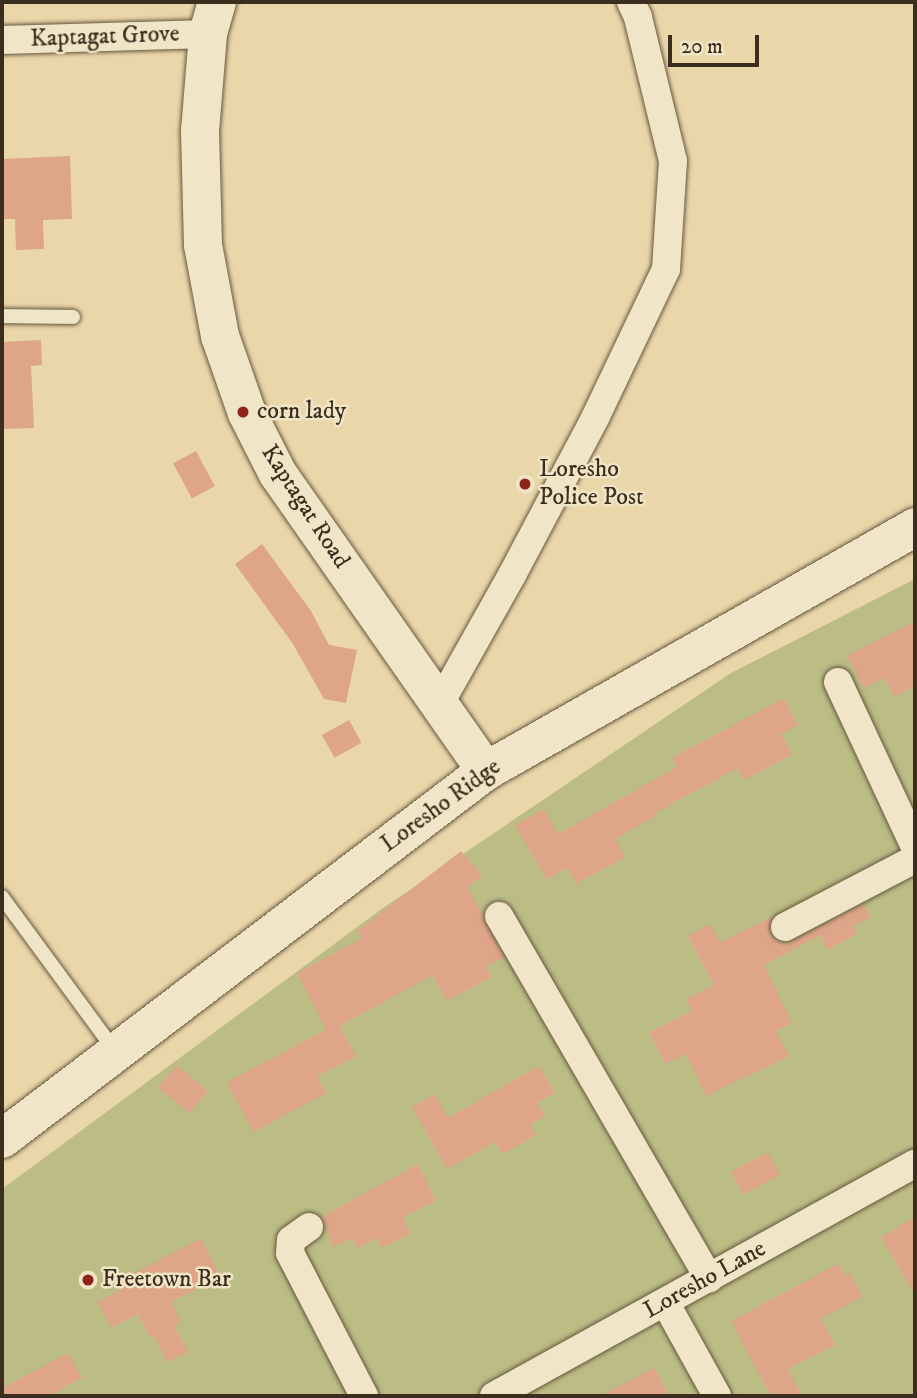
<!DOCTYPE html>
<style>
body{margin:0}
#map{position:relative;width:917px;height:1398px;overflow:hidden;background:#ead7a9;font-family:"IM FELL DW Pica",serif}
div>[style]{position:absolute}
.green>*{inset:0;background:#bbbd85}
.building>*{inset:0;background:#dfa589;transform-origin:0 0}
.roads{filter:drop-shadow(0 0 2px #675841) drop-shadow(0 0 2px #675841)}
.lane>*{height:14px;margin:-7px;padding:0 7px;transform-origin:7px;border-radius:7px;background:#f1e5c7}
.street>*{height:28px;margin:-14px;padding:0 14px;transform-origin:14px;border-radius:14px;background:#f1e5c7}
.secondary>*{height:38px;margin:-19px;padding:0 19px;transform-origin:19px;border-radius:19px;background:#f1e5c7}
.dots>*{width:19px;height:19px;translate:-50% -50%;box-sizing:border-box;border:4px solid #f1e5c7;border-radius:50%}
span{translate:-50% -50%;white-space:nowrap;text-align:center;line-height:1.15;-webkit-text-stroke:5px #f1e5c7;paint-order:stroke}
.street-label{font-size:24px;color:#3b2e1e}
.poi-label{font-size:24px;color:#3b2e1e}
.left{translate:0 -50%;text-align:left}
.frame{position:absolute;inset:0;border:4px solid #3b2e1e;pointer-events:none}
.scale{position:absolute;left:668px;top:35px;width:91px;height:32px;box-sizing:border-box;border:4px solid #3b2e1e;border-top:0;padding-left:9px;font-size:21px;line-height:24px;white-space:nowrap;color:#3b2e1e;-webkit-text-stroke:5px #f1e5c7;paint-order:stroke}
</style>
<div id="map">
<div class="green">
<div style="clip-path:polygon(915px 579px,915px 1396px,2px 1396px,2px 1189px,383px 908px,731px 673px)"></div>
</div>
<div class="building">
<div style="clip-path:polygon(70px 156px,72px 219px,43px 220px,44px 249px,16px 250px,15px 219px,2px 219px,2px 159px)"></div>
<div style="clip-path:polygon(41px 340px,42px 365px,31px 366px,34px 428px,2px 429px,2px 342px)"></div>
<div style="left:196px;top:451px;width:40px;height:26px;rotate:62deg"></div>
<div style="clip-path:polygon(262px 544px,311px 611px,329px 645px,357px 650px,346px 703px,324px 699px,293px 644px,235px 564px)"></div>
<div style="clip-path:polygon(915px 621px,915px 686px,894px 697px,884px 678px,864px 688px,847px 656px)"></div>
<div style="clip-path:polygon(784px 698px,798px 725px,781px 734px,792px 755px,744px 780px,738px 768px,655px 813px,657px 815px,615px 839px,625px 857px,576px 884px,567px 868px,546px 879px,515px 825px,544px 809px,558px 834px,677px 767px,672px 758px)"></div>
<div style="left:349px;top:720px;width:26px;height:31px;rotate:61deg"></div>
<div style="clip-path:polygon(461px 851px,482px 876px,468px 887px,504px 957px,486px 967px,491px 977px,447px 1001px,433px 975px,340px 1026px,356px 1056px,317px 1076px,326px 1093px,253px 1132px,227px 1082px,326px 1030px,297px 973px,363px 938px,357px 931px)"></div>
<div style="clip-path:polygon(864px 904px,871px 917px,853px 926px,857px 934px,828px 950px,820px 935px,764px 965px,792px 1023px,776px 1031px,789px 1056px,706px 1096px,686px 1054px,665px 1064px,649px 1032px,692px 1011px,686px 999px,714px 985px,688px 936px,710px 924px,720px 942px,772px 917px,770px 934px,776px 941px,785px 944px)"></div>
<div style="left:176px;top:1065px;width:41px;height:29px;rotate:39deg"></div>
<div style="clip-path:polygon(539px 1066px,555px 1093px,537px 1103px,545px 1116px,530px 1125px,536px 1135px,502px 1154px,495px 1142px,447px 1169px,412px 1107px,435px 1094px,448px 1118px)"></div>
<div style="left:768px;top:1152px;width:26px;height:42px;rotate:62deg"></div>
<div style="clip-path:polygon(418px 1164px,436px 1201px,403px 1217px,411px 1234px,382px 1248px,377px 1238px,357px 1248px,352px 1238px,333px 1247px,322px 1217px)"></div>
<div style="clip-path:polygon(915px 1217px,915px 1295px,881px 1237px)"></div>
<div style="clip-path:polygon(201px 1239px,221px 1277px,171px 1302px,181px 1322px,174px 1326px,188px 1352px,167px 1362px,154px 1336px,150px 1338px,138px 1314px,111px 1328px,97px 1302px,122px 1289px,118px 1281px)"></div>
<div style="clip-path:polygon(838px 1264px,845px 1276px,850px 1273px,862px 1297px,821px 1318px,835px 1345px,788px 1369px,802px 1396px,771px 1396px,731px 1321px)"></div>
<div style="clip-path:polygon(68px 1353px,82px 1378px,49px 1396px,2px 1396px,2px 1388px)"></div>
<div style="clip-path:polygon(654px 1368px,670px 1396px,601px 1396px)"></div>
</div>
<div class="roads">
<div class="lane">
<div style="left:2px;top:316px;width:71px;rotate:0.8deg"></div>
<div style="left:2px;top:897px;width:191px;rotate:53.7deg"></div>
</div>
<div class="street">
<div style="left:2px;top:40px;width:206px;rotate:-1.7deg"></div>
<div style="left:838px;top:682px;width:182px;rotate:65deg"></div>
<div style="left:439px;top:705px;width:149px;rotate:-60.7deg"></div>
<div style="left:512px;top:575px;width:178px;rotate:-62.1deg"></div>
<div style="left:595px;top:418px;width:165px;rotate:-64.5deg"></div>
<div style="left:666px;top:269px;width:108px;rotate:-86.3deg"></div>
<div style="left:673px;top:161px;width:148px;rotate:-103.7deg"></div>
<div style="left:638px;top:17px;width:17px;rotate:-115deg"></div>
<div style="left:499px;top:916px;width:419px;rotate:59.9deg"></div>
<div style="left:785px;top:927px;width:147px;rotate:-27.6deg"></div>
<div style="left:309px;top:1227px;width:22px;rotate:144deg"></div>
<div style="left:291px;top:1240px;width:13px;rotate:94deg"></div>
<div style="left:290px;top:1253px;width:161px;rotate:62.6deg"></div>
<div style="left:665px;top:1302px;width:107px;rotate:61deg"></div>
<div style="left:494px;top:1396px;width:481px;rotate:-28.9deg"></div>
</div>
<div class="secondary">
<div style="left:217px;top:2px;width:33px;rotate:106deg"></div>
<div style="left:208px;top:34px;width:97px;rotate:94.7deg"></div>
<div style="left:200px;top:131px;width:114px;rotate:88.5deg"></div>
<div style="left:203px;top:245px;width:93px;rotate:79.4deg"></div>
<div style="left:220px;top:336px;width:82px;rotate:70.7deg"></div>
<div style="left:247px;top:413px;width:68px;rotate:63.1deg"></div>
<div style="left:278px;top:474px;width:363px;rotate:55deg"></div>
<div style="left:2px;top:1139px;width:608px;rotate:-37.25deg"></div>
<div style="left:486px;top:771px;width:494px;rotate:-29.6deg"></div>
</div>
</div>
<div class="dots">
<div style="left:243px;top:412px;background:#8f2418"></div>
<div style="left:525px;top:484px;background:#8f2418"></div>
<div style="left:88px;top:1280px;background:#8f2418"></div>
</div>
<div class="street-label">
<span style="left:105px;top:37px;rotate:-2deg">Kaptagat Grove</span>
<span style="left:305px;top:507px;rotate:57deg">Kaptagat Road</span>
<span style="left:441px;top:806px;rotate:-36deg">Loresho Ridge</span>
<span style="left:705px;top:1280px;rotate:-29deg">Loresho Lane</span>
</div>
<div class="poi-label">
<span class="left" style="left:257px;top:412px">corn lady</span>
<span class="left" style="left:539px;top:484px">Loresho<br>Police Post</span>
<span class="left" style="left:102px;top:1280px">Freetown Bar</span>
</div>
<div class="frame"></div>
<div class="scale">20 m</div>
</div>
